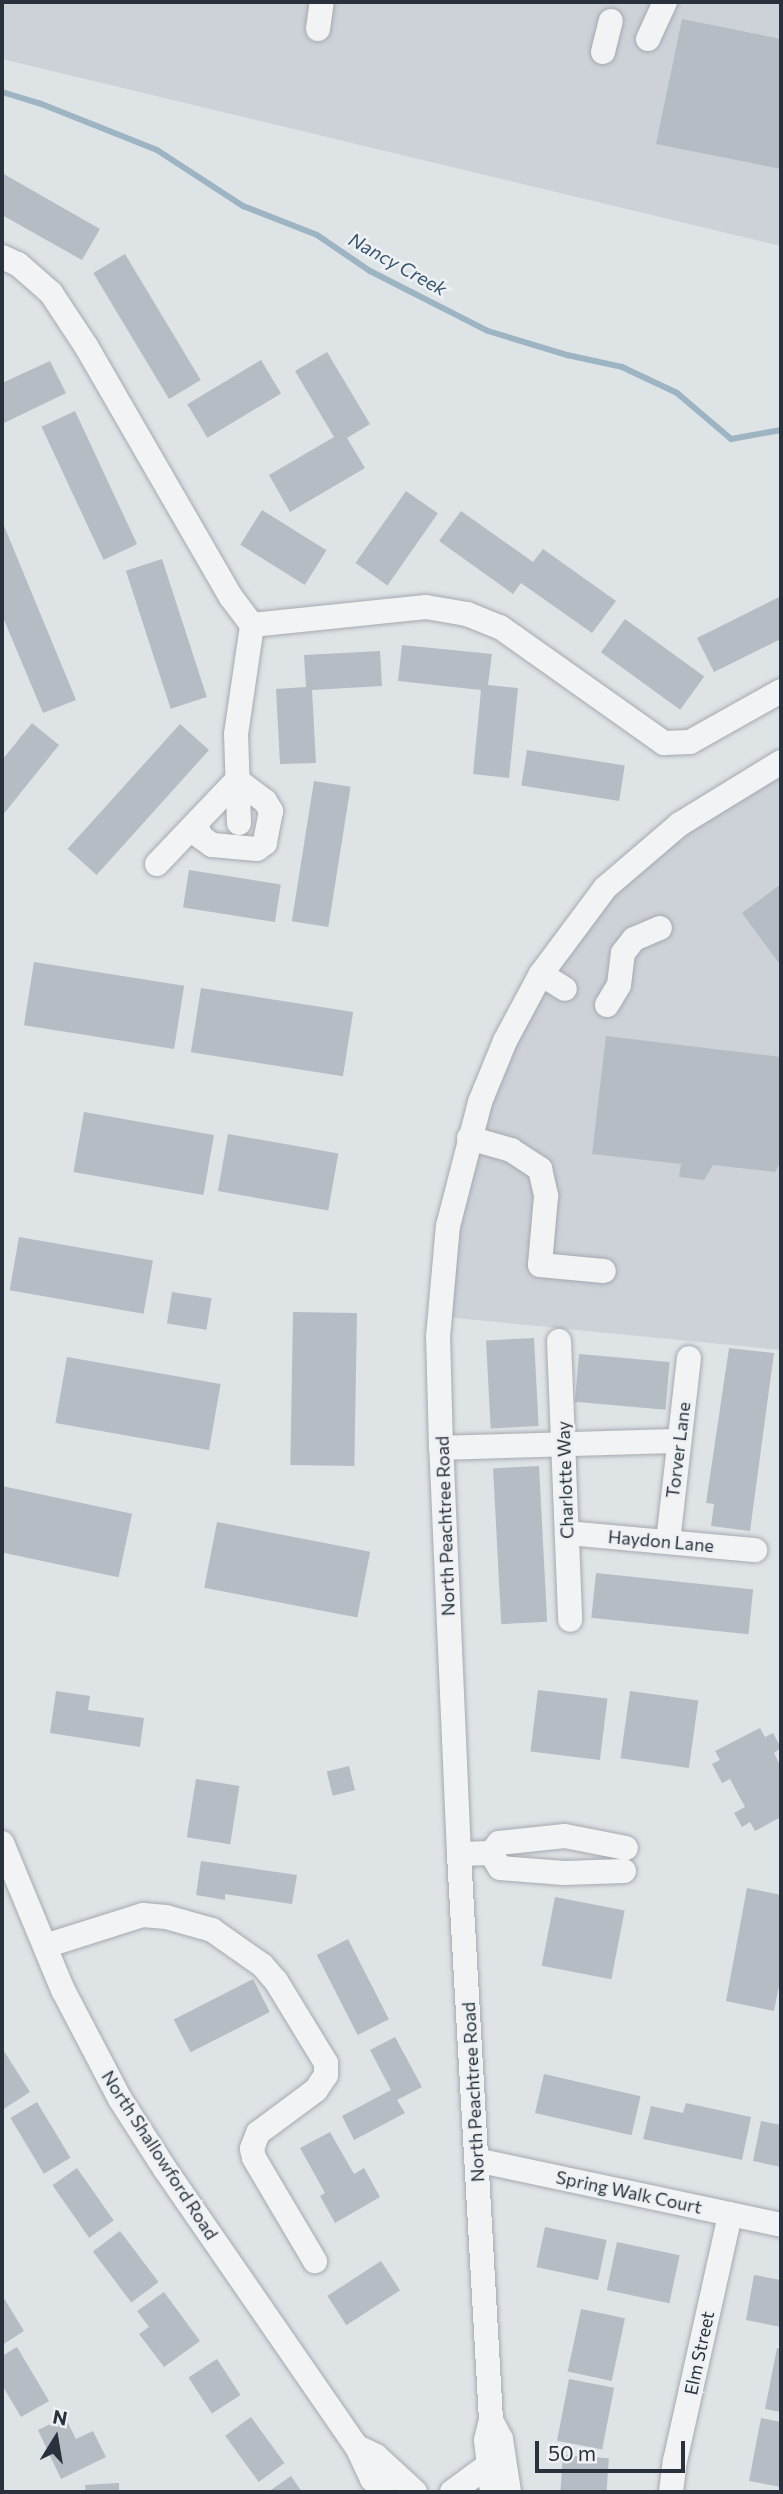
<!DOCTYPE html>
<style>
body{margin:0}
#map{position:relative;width:783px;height:2494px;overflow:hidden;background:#dee3e6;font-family:Commissioner,sans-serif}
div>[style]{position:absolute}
.built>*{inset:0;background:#cdd2d8}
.stream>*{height:6px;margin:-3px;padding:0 3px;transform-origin:3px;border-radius:3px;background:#9db4c3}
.building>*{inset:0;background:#b6bcc3;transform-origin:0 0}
.roads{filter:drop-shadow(0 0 2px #a4aab0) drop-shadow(0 0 2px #a4aab0)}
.minor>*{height:24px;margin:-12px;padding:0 12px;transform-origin:12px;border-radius:12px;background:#f1f3f5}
span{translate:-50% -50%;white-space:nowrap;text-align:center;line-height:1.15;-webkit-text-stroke:5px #eef1f4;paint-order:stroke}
.street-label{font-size:18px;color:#29323c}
.water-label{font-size:19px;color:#37556c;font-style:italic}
.frame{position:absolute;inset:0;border:4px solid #29323c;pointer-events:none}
.north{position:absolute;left:21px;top:2403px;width:70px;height:70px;-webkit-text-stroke:5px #eef1f4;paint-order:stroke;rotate:11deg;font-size:19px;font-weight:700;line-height:28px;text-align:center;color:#29323c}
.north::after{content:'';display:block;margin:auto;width:24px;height:32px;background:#29323c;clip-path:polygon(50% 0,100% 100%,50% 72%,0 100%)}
.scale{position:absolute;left:535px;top:2441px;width:150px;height:32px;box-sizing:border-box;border:4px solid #29323c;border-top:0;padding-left:9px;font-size:21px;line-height:24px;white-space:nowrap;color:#29323c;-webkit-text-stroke:5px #eef1f4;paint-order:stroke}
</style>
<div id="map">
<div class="built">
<div style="clip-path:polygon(2px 2px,781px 2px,781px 246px,2px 59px)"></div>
<div style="clip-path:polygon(781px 778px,781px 1350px,435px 1316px,490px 1077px,597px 898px,691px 824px)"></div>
</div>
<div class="stream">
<div style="left:2px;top:92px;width:39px;rotate:17deg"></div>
<div style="left:39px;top:103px;width:127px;rotate:21.7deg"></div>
<div style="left:157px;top:150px;width:103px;rotate:33.1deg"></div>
<div style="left:243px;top:206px;width:79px;rotate:21.4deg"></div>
<div style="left:317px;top:235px;width:64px;rotate:34.2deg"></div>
<div style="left:370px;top:271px;width:132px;rotate:27deg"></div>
<div style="left:488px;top:331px;width:83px;rotate:16.9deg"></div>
<div style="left:567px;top:355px;width:56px;rotate:12.3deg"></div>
<div style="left:622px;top:367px;width:61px;rotate:25.3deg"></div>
<div style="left:677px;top:393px;width:71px;rotate:40.4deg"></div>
<div style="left:731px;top:439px;width:51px;rotate:-10.2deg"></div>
</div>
<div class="building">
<div style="clip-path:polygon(682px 19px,781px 39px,781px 169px,656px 144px)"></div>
<div style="clip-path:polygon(2px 173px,100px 229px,82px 260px,2px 215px)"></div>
<div style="left:125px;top:254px;width:147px;height:37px;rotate:59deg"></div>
<div style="clip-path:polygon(327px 352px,370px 424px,347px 438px,365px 468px,290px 512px,269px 475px,334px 437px,295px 371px)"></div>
<div style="left:261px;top:360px;width:39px;height:86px;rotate:59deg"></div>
<div style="clip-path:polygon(50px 361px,66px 393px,2px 424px,2px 383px)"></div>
<div style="left:75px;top:411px;width:147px;height:37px;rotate:65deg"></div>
<div style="left:406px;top:491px;width:39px;height:88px;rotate:35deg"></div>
<div style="left:262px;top:510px;width:76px;height:41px;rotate:32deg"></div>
<div style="clip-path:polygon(461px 511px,533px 562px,543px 549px,616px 601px,592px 633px,521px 583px,513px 594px,439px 541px)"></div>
<div style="clip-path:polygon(2px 521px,76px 700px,43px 713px,2px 615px)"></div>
<div style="left:162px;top:559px;width:145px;height:38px;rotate:72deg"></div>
<div style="clip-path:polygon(781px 596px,781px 639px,714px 672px,697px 638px)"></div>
<div style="left:625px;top:619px;width:98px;height:41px;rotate:36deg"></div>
<div style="clip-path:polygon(402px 645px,492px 654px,488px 685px,518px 688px,509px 778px,473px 774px,481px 690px,398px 681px)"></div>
<div style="clip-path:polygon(380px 651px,382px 686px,312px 690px,316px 763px,280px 764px,276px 689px,306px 687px,304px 655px)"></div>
<div style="clip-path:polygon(32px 723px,59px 745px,2px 816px,2px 760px)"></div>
<div style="left:180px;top:724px;width:39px;height:168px;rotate:42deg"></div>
<div style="left:527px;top:750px;width:99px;height:36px;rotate:9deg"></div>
<div style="left:314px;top:781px;width:37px;height:142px;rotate:9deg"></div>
<div style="left:189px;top:870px;width:93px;height:38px;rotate:9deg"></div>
<div style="clip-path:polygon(781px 884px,781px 966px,742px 913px)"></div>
<div style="left:34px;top:962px;width:152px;height:64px;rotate:9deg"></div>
<div style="left:201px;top:988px;width:154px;height:65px;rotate:9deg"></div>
<div style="clip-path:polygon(606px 1036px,781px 1057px,781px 1161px,775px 1172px,713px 1165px,704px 1180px,679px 1177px,681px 1164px,592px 1154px)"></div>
<div style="left:84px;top:1112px;width:132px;height:61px;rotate:10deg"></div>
<div style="left:228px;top:1134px;width:112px;height:58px;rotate:10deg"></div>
<div style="left:19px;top:1237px;width:136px;height:54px;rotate:10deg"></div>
<div style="left:172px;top:1292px;width:40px;height:32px;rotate:9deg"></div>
<div style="left:293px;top:1312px;width:64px;height:153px;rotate:1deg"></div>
<div style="left:534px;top:1338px;width:88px;height:48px;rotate:87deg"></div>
<div style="clip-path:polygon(729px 1348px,774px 1353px,750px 1531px,711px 1526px,714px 1504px,706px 1503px)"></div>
<div style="left:579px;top:1354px;width:91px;height:48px;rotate:5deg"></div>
<div style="left:67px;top:1357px;width:156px;height:67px;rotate:10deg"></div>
<div style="left:539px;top:1466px;width:156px;height:46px;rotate:87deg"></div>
<div style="left:2px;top:1486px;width:133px;height:65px;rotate:12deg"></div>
<div style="left:217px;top:1522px;width:156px;height:67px;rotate:11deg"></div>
<div style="left:596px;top:1573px;width:158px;height:45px;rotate:6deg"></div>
<div style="left:538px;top:1690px;width:70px;height:62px;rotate:7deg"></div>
<div style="clip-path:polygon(56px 1691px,90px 1696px,88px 1710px,144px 1718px,140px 1747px,50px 1733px)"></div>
<div style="left:630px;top:1691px;width:69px;height:68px;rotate:8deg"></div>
<div style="clip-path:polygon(760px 1728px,765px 1737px,773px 1733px,781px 1748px,774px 1753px,781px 1767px,781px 1817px,755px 1831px,750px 1822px,742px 1827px,734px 1813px,745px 1807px,730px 1779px,722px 1783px,712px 1764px,720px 1760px,715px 1751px)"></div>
<div style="left:349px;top:1766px;width:25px;height:23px;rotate:76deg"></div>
<div style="left:196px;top:1779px;width:44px;height:59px;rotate:9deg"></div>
<div style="clip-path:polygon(201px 1861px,297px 1875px,292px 1904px,225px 1894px,225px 1900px,196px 1895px)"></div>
<div style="clip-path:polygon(747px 1888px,781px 1895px,781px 1976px,774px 2011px,726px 2001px)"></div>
<div style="left:555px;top:1897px;width:71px;height:70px;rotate:11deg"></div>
<div style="left:348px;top:1939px;width:90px;height:35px;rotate:63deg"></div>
<div style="left:253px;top:1979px;width:37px;height:89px;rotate:63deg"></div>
<div style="clip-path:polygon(395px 2037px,422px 2087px,397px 2100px,405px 2113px,354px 2140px,342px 2116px,391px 2090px,370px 2050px)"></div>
<div style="clip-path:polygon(2px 2048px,30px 2092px,2px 2110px)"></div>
<div style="left:544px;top:2074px;width:99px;height:40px;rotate:13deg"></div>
<div style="left:37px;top:2102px;width:65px;height:31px;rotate:59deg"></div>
<div style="clip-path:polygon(686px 2103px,751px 2117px,742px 2160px,643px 2139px,651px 2106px,683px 2113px)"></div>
<div style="clip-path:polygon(761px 2121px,781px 2125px,781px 2167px,753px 2161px)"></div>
<div style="clip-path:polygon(330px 2132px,354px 2174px,364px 2168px,380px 2197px,335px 2223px,320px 2196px,325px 2193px,300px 2148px)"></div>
<div style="left:77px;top:2168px;width:64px;height:30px;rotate:55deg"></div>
<div style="left:545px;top:2227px;width:63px;height:41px;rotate:12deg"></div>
<div style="left:120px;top:2231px;width:64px;height:34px;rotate:53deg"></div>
<div style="left:617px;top:2242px;width:64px;height:49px;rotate:12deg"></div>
<div style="left:381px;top:2261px;width:35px;height:64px;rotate:57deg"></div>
<div style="clip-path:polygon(754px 2275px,781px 2280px,781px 2327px,746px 2320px)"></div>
<div style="clip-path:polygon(164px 2292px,200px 2341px,164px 2367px,139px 2334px,149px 2327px,137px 2311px)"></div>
<div style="clip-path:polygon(2px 2295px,24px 2331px,2px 2345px)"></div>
<div style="left:581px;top:2309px;width:45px;height:64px;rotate:12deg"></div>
<div style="clip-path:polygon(17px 2347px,49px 2401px,21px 2417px,2px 2385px,2px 2356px)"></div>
<div style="clip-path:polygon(777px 2348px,781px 2348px,781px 2412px,765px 2409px)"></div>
<div style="left:217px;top:2359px;width:43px;height:34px;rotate:57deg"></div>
<div style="left:569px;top:2379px;width:46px;height:63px;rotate:11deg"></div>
<div style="clip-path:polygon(65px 2417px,76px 2439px,93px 2431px,106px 2457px,61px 2479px,38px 2430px)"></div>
<div style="left:251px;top:2417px;width:57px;height:32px;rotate:54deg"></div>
<div style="clip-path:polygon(761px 2418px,781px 2422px,781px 2487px,749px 2481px)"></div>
<div style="left:563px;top:2455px;width:46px;height:37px;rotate:4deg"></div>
<div style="clip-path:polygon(291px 2476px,302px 2492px,268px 2492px)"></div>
<div style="clip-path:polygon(119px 2483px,119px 2492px,86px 2492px,85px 2485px)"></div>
</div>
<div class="roads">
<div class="minor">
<div style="left:318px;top:29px;width:27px;rotate:-82deg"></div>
<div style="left:648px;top:39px;width:41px;rotate:-65.3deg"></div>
<div style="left:603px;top:52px;width:32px;rotate:-76deg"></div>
<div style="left:2px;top:257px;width:17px;rotate:24deg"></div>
<div style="left:18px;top:264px;width:44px;rotate:41.3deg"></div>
<div style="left:51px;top:293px;width:64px;rotate:56.6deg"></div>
<div style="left:86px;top:346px;width:290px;rotate:60deg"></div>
<div style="left:231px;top:597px;width:35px;rotate:53deg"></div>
<div style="left:252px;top:625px;width:175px;rotate:-5.9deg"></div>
<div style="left:426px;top:607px;width:42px;rotate:9.7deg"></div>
<div style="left:467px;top:614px;width:35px;rotate:22deg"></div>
<div style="left:500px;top:627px;width:201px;rotate:35.3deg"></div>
<div style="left:664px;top:743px;width:26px;rotate:-2deg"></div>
<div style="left:690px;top:742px;width:104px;rotate:-29.3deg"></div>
<div style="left:239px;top:823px;width:89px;rotate:-91.9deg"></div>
<div style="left:236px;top:734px;width:110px;rotate:-81.6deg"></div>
<div style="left:157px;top:864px;width:116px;rotate:-46.4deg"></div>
<div style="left:237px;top:780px;width:35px;rotate:37deg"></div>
<div style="left:265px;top:801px;width:12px;rotate:59deg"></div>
<div style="left:271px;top:811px;width:33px;rotate:101deg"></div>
<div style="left:265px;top:843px;width:10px;rotate:143deg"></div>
<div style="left:257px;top:849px;width:45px;rotate:-174.9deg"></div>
<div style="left:212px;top:845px;width:14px;rotate:-144deg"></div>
<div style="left:201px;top:837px;width:14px;rotate:-111deg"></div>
<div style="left:541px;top:974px;width:28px;rotate:32deg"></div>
<div style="left:607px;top:1005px;width:23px;rotate:-59deg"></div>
<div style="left:619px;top:985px;width:32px;rotate:-83deg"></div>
<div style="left:623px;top:953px;width:18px;rotate:-52deg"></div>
<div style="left:634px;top:939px;width:28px;rotate:-23deg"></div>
<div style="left:469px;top:1138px;width:44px;rotate:15.9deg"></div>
<div style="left:511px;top:1150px;width:35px;rotate:33deg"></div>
<div style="left:540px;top:1169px;width:28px;rotate:77deg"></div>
<div style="left:546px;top:1196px;width:69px;rotate:95deg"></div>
<div style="left:540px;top:1265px;width:64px;rotate:5.4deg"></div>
<div style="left:559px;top:1341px;width:279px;rotate:87.7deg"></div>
<div style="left:441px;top:1448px;width:238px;rotate:-1.7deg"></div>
<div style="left:567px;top:1533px;width:189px;rotate:5.2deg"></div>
<div style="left:668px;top:1542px;width:185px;rotate:-83.5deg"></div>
<div style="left:2px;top:1843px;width:159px;rotate:67.5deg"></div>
<div style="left:63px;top:1990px;width:123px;rotate:62.4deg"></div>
<div style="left:120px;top:2099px;width:83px;rotate:57.3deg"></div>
<div style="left:165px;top:2169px;width:338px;rotate:55.4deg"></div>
<div style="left:357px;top:2447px;width:35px;rotate:65deg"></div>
<div style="left:372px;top:2479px;width:17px;rotate:50deg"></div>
<div style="left:491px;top:1853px;width:17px;rotate:59deg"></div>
<div style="left:500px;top:1868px;width:64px;rotate:4.5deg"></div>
<div style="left:564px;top:1873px;width:60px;rotate:-1.9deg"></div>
<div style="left:459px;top:1854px;width:32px;rotate:-2deg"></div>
<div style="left:491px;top:1853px;width:13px;rotate:-51deg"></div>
<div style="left:499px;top:1843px;width:66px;rotate:-6.1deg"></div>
<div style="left:565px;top:1836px;width:62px;rotate:11.1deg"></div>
<div style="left:45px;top:1946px;width:103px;rotate:-17.6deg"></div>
<div style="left:143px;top:1915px;width:23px;rotate:5deg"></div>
<div style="left:166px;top:1917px;width:48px;rotate:15.8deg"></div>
<div style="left:212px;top:1930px;width:61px;rotate:35deg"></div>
<div style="left:262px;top:1965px;width:21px;rotate:49deg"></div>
<div style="left:276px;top:1981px;width:96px;rotate:58.6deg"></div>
<div style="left:326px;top:2063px;width:12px;rotate:90deg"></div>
<div style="left:326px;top:2075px;width:18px;rotate:124deg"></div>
<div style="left:316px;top:2090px;width:72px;rotate:143.4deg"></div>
<div style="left:258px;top:2133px;width:17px;rotate:111deg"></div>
<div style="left:252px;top:2149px;width:9px;rotate:77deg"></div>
<div style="left:254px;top:2158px;width:120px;rotate:59.4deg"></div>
<div style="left:476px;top:2160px;width:312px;rotate:12deg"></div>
<div style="left:493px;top:2424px;width:17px;rotate:62deg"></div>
<div style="left:501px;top:2439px;width:54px;rotate:81.4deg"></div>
<div style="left:357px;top:2447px;width:21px;rotate:25deg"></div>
<div style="left:376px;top:2456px;width:53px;rotate:42.7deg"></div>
<div style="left:452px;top:2492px;width:44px;rotate:-36.6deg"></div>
<div style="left:492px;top:2492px;width:52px;rotate:-96.6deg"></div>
<div style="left:486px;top:2440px;width:21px;rotate:-76deg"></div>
<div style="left:491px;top:2420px;width:567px;rotate:-93.24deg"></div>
<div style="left:459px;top:1854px;width:406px;rotate:-92.5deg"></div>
<div style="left:441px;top:1448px;width:111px;rotate:-91.5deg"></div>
<div style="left:438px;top:1337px;width:111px;rotate:-84.9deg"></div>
<div style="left:448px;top:1226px;width:128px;rotate:-75.5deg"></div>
<div style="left:480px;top:1102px;width:66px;rotate:-67.7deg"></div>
<div style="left:505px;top:1041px;width:76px;rotate:-61.8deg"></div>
<div style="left:541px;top:974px;width:107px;rotate:-53.3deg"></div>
<div style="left:605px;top:888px;width:99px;rotate:-40.5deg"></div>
<div style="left:680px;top:824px;width:119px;rotate:-31.5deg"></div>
<div style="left:671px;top:2492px;width:31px;rotate:-83deg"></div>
<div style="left:675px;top:2461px;width:253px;rotate:-77.4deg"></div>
</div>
</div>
<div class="street-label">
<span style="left:678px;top:1450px;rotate:-83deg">Torver Lane</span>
<span style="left:565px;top:1480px;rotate:-92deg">Charlotte Way</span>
<span style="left:445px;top:1526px;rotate:-92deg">North Peachtree Road</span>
<span style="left:661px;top:1541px;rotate:5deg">Haydon Lane</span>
<span style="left:473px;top:2092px;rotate:-93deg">North Peachtree Road</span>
<span style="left:160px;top:2155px;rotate:57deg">North Shallowford Road</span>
<span style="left:629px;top:2192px;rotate:12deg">Spring Walk Court</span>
<span style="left:699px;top:2353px;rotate:-78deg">Elm Street</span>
</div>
<div class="water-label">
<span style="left:398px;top:264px;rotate:29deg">Nancy Creek</span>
</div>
<div class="frame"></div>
<div class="north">N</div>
<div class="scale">50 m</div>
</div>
